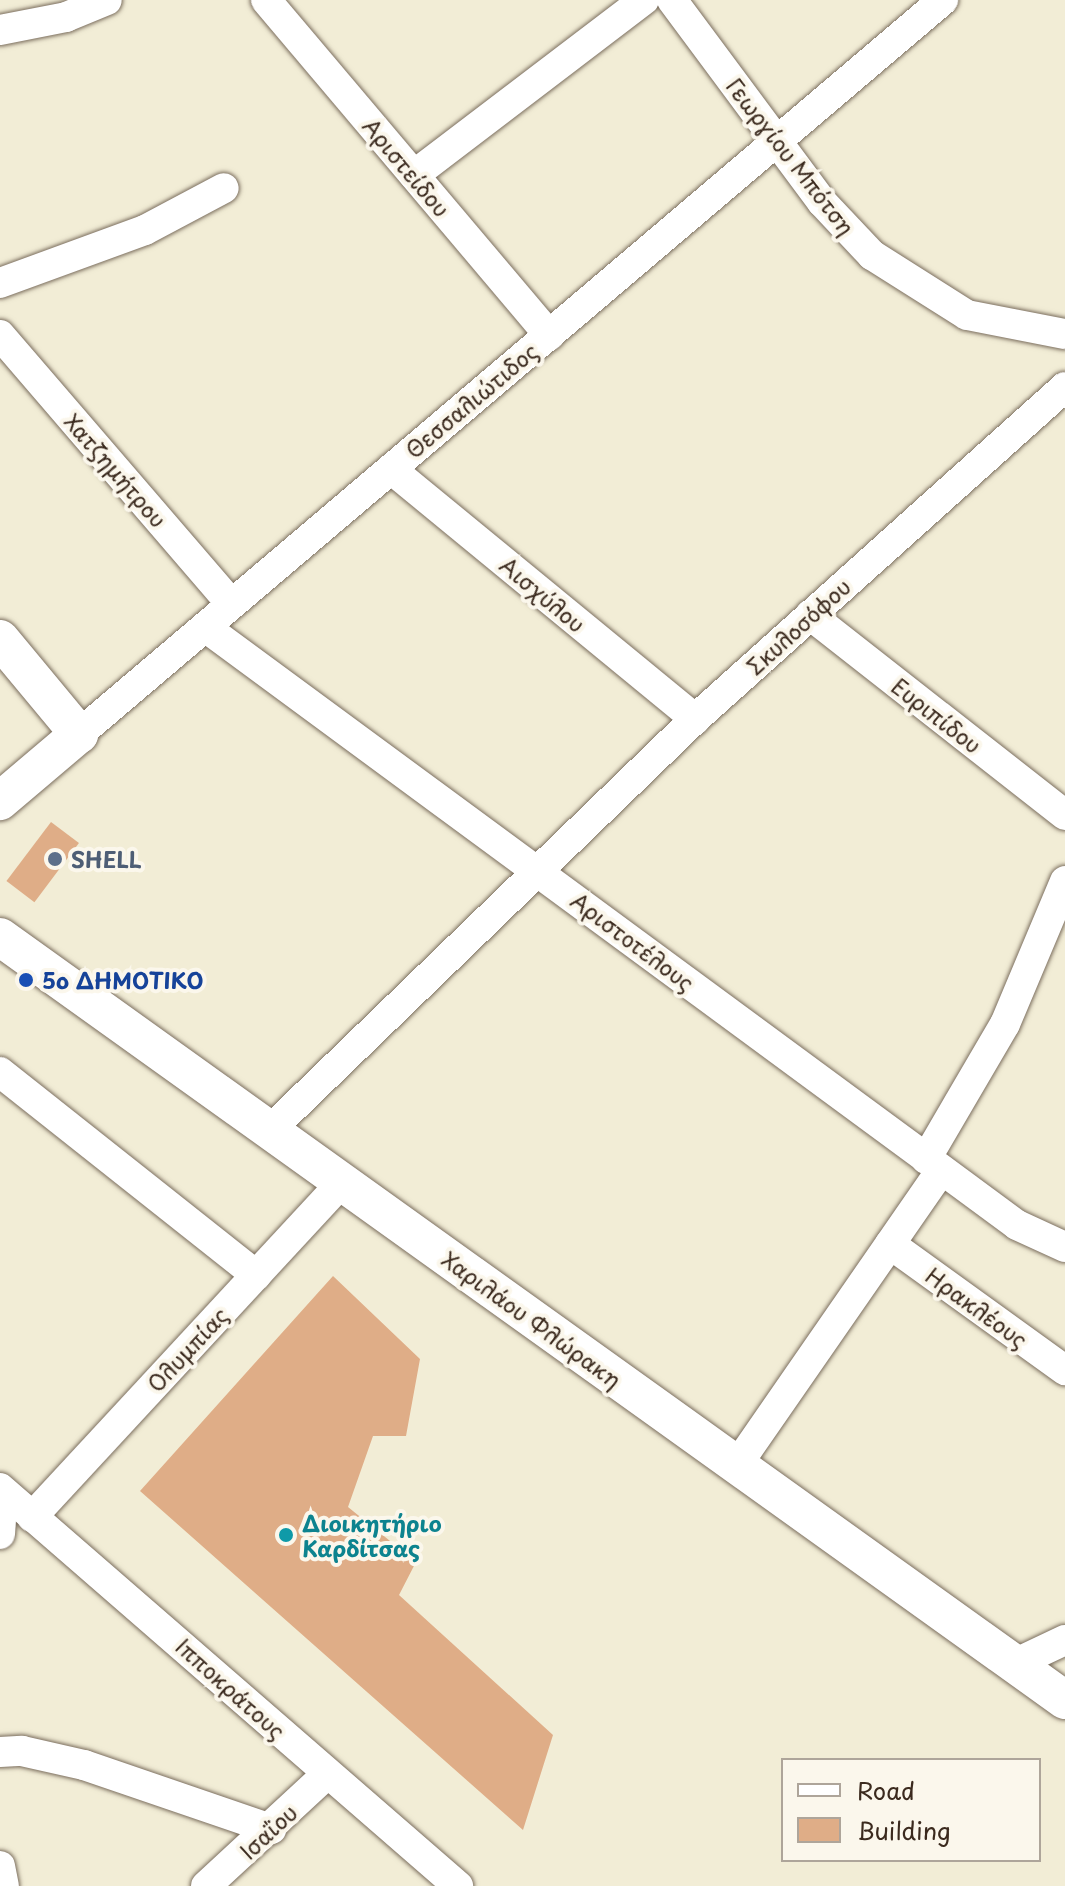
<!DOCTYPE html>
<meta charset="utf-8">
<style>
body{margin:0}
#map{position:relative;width:1065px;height:1886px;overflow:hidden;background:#f2edd6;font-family:"Playpen Sans",sans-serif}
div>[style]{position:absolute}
.building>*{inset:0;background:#dfad87;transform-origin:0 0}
.roads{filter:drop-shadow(0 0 2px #7b6e5e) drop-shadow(0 0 2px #7b6e5e)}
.minor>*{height:30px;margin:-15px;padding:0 15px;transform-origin:15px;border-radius:15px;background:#fff}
.major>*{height:38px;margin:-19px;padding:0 19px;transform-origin:19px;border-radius:19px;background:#fff}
.dots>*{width:22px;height:22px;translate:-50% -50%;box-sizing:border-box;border:4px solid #fbf7ec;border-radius:50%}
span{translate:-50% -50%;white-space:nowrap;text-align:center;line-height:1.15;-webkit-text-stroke:8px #fbf7ec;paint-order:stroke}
.street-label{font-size:22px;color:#3b2a1e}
.service-label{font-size:22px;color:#4e5e75;font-weight:700}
.left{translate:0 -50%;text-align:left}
.transit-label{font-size:22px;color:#164399;font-weight:700}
.culture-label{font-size:22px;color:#0d838f;font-weight:700}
.legend{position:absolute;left:781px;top:1758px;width:260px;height:104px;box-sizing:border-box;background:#fbf7ec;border:2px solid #aea59a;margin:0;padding:10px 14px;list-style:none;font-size:24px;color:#3b2a1e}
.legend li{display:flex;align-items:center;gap:16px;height:40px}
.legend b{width:40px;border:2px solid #aea59a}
</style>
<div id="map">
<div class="building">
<div style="left:51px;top:822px;width:35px;height:74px;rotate:37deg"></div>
<div style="clip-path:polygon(333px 1276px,420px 1359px,406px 1436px,373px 1436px,348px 1507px,416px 1562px,399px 1595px,553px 1735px,523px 1830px,140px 1491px)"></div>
</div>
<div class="roads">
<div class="minor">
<div style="left:266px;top:0;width:439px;rotate:49.8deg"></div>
<div style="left:672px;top:0;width:252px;rotate:53.4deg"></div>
<div style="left:822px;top:202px;width:73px;rotate:46.7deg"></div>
<div style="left:872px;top:255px;width:112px;rotate:32.3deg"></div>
<div style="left:967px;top:315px;width:100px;rotate:11deg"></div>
<div style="left:0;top:30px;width:67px;rotate:-11.1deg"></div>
<div style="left:66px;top:17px;width:44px;rotate:-22.5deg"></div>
<div style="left:414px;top:175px;width:289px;rotate:-37.3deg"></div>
<div style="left:0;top:283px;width:154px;rotate:-20.1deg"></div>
<div style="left:145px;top:230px;width:89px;rotate:-28deg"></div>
<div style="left:0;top:335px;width:355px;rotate:49.3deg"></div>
<div style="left:391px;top:469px;width:394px;rotate:39.4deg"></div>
<div style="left:810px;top:615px;width:324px;rotate:38.1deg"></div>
<div style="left:205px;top:627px;width:1008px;rotate:36.37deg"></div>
<div style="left:1017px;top:1225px;width:53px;rotate:24.6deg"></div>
<div style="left:79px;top:734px;width:1134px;rotate:-40.35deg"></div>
<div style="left:0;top:1072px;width:327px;rotate:38.4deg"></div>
<div style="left:270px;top:1130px;width:591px;rotate:-44.04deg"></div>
<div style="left:695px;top:719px;width:497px;rotate:-41.9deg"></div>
<div style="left:926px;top:1159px;width:156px;rotate:-59.7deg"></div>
<div style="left:1005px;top:1024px;width:155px;rotate:-67.2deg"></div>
<div style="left:890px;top:1244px;width:216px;rotate:35.8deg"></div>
<div style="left:737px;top:1465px;width:359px;rotate:-55.3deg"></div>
<div style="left:0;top:1488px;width:607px;rotate:40.99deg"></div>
<div style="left:32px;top:1517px;width:456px;rotate:-47.2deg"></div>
<div style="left:0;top:1534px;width:42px;rotate:-85.9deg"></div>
<div style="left:1014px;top:1664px;width:56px;rotate:-25.2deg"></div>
<div style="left:0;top:1752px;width:22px;rotate:-3deg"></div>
<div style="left:22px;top:1751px;width:64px;rotate:12.7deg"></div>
<div style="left:84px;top:1765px;width:198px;rotate:18.9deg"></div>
<div style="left:0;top:1866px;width:20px;rotate:79deg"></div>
<div style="left:206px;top:1886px;width:165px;rotate:-42.8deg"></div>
</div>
<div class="major">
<div style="left:0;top:639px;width:124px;rotate:50.3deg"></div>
<div style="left:79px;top:734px;width:104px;rotate:139.7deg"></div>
<div style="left:0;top:937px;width:1310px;rotate:35.62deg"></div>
</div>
</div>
<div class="dots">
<div style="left:55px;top:859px;background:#5c6f8a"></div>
<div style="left:26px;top:980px;background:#1a4fb4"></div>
<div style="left:286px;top:1535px;background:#0f9aa8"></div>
</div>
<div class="street-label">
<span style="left:791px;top:156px;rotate:52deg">Γεωργίου Μπότση</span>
<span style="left:407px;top:167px;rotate:50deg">Αριστείδου</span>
<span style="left:471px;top:400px;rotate:-40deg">Θεσσαλιώτιδος</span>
<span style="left:116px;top:470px;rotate:49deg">Χατζημήτρου</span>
<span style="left:543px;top:594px;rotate:40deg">Αισχύλου</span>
<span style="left:798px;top:626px;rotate:-42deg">Σκυλοσόφου</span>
<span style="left:937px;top:715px;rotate:38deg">Ευριπίδου</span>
<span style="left:633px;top:941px;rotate:37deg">Αριστοτέλους</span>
<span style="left:977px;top:1307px;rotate:36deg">Ηρακλέους</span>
<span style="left:532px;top:1319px;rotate:36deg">Χαριλάου Φλώρακη</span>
<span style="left:187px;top:1349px;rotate:-47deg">Ολυμπίας</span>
<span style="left:231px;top:1688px;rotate:42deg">Ιπποκράτους</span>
<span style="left:268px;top:1831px;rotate:-43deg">Ισαΐου</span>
</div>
<div class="service-label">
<span class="left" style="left:71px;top:859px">SHELL</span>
</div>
<div class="transit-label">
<span class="left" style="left:42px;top:980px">5ο ΔΗΜΟΤΙΚΟ</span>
</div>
<div class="culture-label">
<span class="left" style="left:302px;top:1535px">Διοικητήριο<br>Καρδίτσας</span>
</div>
<ul class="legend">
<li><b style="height:10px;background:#fff"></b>Road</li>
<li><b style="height:22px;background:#dfad87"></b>Building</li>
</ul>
</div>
